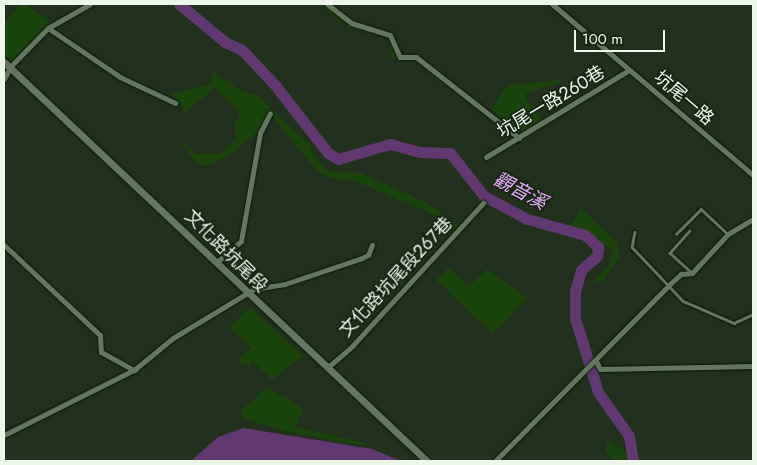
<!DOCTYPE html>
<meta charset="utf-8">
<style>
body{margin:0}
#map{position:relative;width:757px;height:465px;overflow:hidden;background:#21311d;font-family:Jost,"Noto Sans TC",sans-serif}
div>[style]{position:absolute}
.green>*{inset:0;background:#1a430e}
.water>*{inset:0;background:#61386f}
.river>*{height:11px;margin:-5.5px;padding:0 5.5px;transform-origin:5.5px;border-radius:5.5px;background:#61386f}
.roads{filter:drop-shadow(0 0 1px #091806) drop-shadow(0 0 1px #091806)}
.lane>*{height:2.5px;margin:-1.25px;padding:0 1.25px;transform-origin:1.25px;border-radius:1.25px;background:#64765f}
.street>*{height:5px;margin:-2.5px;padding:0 2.5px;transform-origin:2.5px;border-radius:2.5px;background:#64765f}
.secondary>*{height:7px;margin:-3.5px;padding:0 3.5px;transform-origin:3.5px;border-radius:3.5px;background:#64765f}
span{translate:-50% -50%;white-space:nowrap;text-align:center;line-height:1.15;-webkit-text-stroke:4px #172713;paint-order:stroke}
.street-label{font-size:18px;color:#ecf7ea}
.water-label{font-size:19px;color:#e9abfe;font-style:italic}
.frame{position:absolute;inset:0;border:5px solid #ecf7ea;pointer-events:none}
.scale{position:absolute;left:574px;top:30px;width:91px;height:22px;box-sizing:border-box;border:2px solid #ecf7ea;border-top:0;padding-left:6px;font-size:15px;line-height:18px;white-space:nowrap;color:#ecf7ea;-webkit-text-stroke:4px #172713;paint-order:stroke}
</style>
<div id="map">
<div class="green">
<div style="clip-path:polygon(20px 4px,27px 5px,52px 23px,14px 64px,4px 54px,4px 24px)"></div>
<div style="clip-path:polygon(322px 4px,327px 4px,330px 10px,351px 24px,392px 37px,397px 59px,392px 59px,390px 42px,386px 36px,348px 28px,327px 12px)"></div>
<div style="clip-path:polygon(216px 72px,219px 78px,232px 82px,235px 88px,258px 96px,310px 145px,314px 156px,329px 172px,361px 173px,429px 204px,458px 224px,454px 232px,446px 221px,423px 210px,355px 181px,330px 178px,316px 170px,272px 116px,258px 132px,231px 154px,211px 165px,198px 165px,182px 144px,184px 143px,196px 154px,222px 153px,236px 139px,234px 123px,240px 116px,238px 111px,215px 88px,184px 113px,183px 105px,170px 94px,211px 84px,212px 73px)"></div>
<div style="clip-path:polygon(560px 80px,560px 83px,526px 93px,526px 99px,534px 106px,543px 121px,525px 132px,510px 130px,492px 109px,504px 89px,510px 85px)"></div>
<div style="clip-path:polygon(581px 209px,617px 242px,620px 257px,602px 281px,592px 284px,608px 266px,612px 251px,594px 236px,570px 227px)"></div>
<div style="clip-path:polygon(449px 267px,469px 286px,487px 269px,527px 298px,493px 334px,436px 280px)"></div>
<div style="clip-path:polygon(250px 307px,303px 356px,272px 380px,253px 361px,249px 366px,240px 363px,239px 359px,251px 348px,230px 328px)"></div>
<div style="clip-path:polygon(266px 387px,282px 397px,286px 396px,303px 410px,296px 427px,366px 443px,365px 446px,284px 431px,242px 418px,242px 410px)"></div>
<div style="clip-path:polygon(608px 440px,628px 453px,630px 461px,614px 461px,605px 451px)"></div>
</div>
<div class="water">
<div style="clip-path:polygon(243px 428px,372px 449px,401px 461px,191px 461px,218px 437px)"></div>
</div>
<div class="river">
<div style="left:179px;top:4px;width:60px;rotate:39.6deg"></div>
<div style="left:225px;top:42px;width:19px;rotate:25deg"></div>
<div style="left:242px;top:50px;width:48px;rotate:46.7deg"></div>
<div style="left:275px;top:85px;width:86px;rotate:52.1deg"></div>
<div style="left:328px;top:153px;width:12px;rotate:31deg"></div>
<div style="left:338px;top:159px;width:54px;rotate:-16.1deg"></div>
<div style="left:390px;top:144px;width:30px;rotate:15deg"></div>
<div style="left:419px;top:152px;width:31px;rotate:2deg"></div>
<div style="left:450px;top:153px;width:55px;rotate:51.7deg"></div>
<div style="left:484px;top:196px;width:49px;rotate:28.1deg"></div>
<div style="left:527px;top:219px;width:60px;rotate:15.4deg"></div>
<div style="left:585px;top:235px;width:18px;rotate:43deg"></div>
<div style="left:598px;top:247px;width:9px;rotate:96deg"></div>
<div style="left:597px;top:256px;width:21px;rotate:139deg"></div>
<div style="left:581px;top:270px;width:22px;rotate:106deg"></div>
<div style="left:575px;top:291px;width:27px;rotate:90deg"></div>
<div style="left:575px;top:318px;width:77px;rotate:72.7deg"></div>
<div style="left:598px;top:392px;width:54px;rotate:54.8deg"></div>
<div style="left:629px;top:436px;width:25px;rotate:81deg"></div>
</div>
<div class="roads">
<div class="lane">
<div style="left:690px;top:231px;width:30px;rotate:132deg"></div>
<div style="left:670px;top:253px;width:28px;rotate:42deg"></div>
<div style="left:635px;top:232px;width:15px;rotate:101deg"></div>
<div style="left:632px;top:247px;width:74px;rotate:46.6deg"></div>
<div style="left:683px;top:301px;width:56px;rotate:23.3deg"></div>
<div style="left:734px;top:323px;width:21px;rotate:-25deg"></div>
<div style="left:676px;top:234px;width:35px;rotate:-45deg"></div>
<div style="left:701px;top:209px;width:37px;rotate:43deg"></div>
</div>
<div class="street">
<div style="left:327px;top:4px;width:31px;rotate:38deg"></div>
<div style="left:351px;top:23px;width:41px;rotate:17.1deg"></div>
<div style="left:390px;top:35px;width:24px;rotate:66deg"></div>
<div style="left:400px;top:57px;width:16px"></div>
<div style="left:416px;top:57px;width:131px;rotate:38.2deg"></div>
<div style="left:552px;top:4px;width:264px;rotate:40.4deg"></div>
<div style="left:48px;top:28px;width:87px;rotate:34.2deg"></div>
<div style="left:120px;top:77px;width:61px;rotate:25.3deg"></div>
<div style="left:4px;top:79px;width:13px;rotate:-63deg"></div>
<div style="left:10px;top:67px;width:54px;rotate:-45.7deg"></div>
<div style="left:48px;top:28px;width:48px;rotate:-29.7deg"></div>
<div style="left:486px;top:157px;width:167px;rotate:-31.3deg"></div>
<div style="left:4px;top:245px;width:132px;rotate:43.2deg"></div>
<div style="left:100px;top:335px;width:17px;rotate:87deg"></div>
<div style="left:101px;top:352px;width:38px;rotate:29deg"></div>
<div style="left:217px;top:262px;width:32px;rotate:-41deg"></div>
<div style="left:241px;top:241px;width:110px;rotate:-80deg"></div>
<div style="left:260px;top:133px;width:22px;rotate:-63deg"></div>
<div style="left:596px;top:361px;width:9px;rotate:63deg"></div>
<div style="left:600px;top:369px;width:153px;rotate:-1.1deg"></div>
<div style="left:327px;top:368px;width:35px;rotate:-41deg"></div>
<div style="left:353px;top:345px;width:193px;rotate:-47.5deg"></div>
<div style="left:4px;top:435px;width:145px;rotate:-26.6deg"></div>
<div style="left:134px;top:370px;width:50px;rotate:-39.4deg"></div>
<div style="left:173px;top:338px;width:95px;rotate:-31.2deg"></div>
<div style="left:254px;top:289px;width:31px;rotate:-9deg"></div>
<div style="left:285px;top:284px;width:81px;rotate:-18.7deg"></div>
<div style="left:362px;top:258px;width:7px;rotate:-27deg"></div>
<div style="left:368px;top:255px;width:11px;rotate:-68deg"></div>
<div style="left:495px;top:461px;width:249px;rotate:-45.3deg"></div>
<div style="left:670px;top:284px;width:15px;rotate:-42deg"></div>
<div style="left:681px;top:274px;width:11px;rotate:-5deg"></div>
<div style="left:692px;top:273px;width:53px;rotate:-47.3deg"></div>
<div style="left:728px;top:234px;width:29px;rotate:-31deg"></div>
</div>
<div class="secondary">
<div style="left:4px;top:62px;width:581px;rotate:43.33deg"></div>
</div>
</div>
<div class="street-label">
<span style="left:684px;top:98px;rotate:41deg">坑尾一路</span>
<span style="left:551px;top:102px;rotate:-31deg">坑尾一路260巷</span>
<span style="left:226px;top:251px;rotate:45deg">文化路坑尾段</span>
<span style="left:396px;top:277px;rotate:-47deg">文化路坑尾段267巷</span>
</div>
<div class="water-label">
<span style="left:520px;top:191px;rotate:28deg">觀音溪</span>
</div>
<div class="frame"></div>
<div class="scale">100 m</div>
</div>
